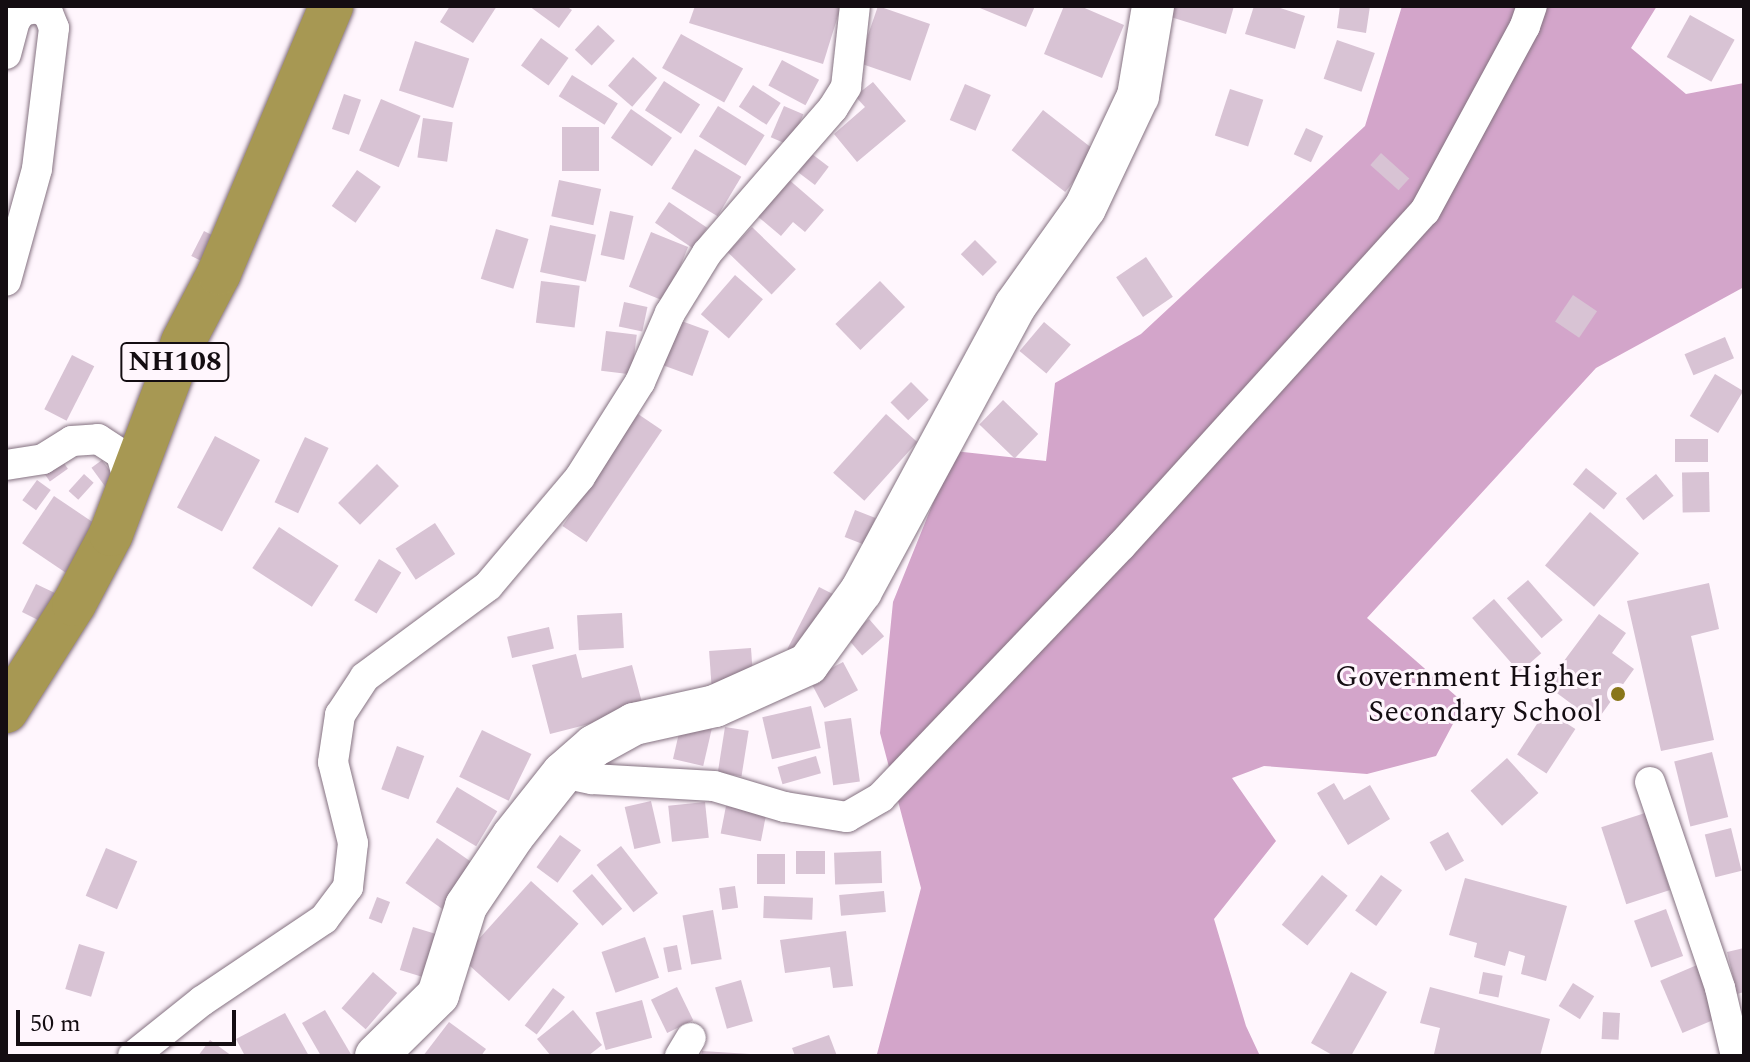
<!DOCTYPE html>
<style>
body{margin:0}
#map{position:relative;width:1750px;height:1062px;overflow:hidden;background:#fff6fd;font-family:Spectral,serif}
div>[style]{position:absolute}
.forest>*{inset:0;background:#d3a5ca}
.building>*{inset:0;background:#d8c3d4;transform-origin:0 0}
.roads{filter:drop-shadow(0 0 2px #857281) drop-shadow(0 0 2px #857281)}
.street>*{height:30px;margin:-15px;padding:0 15px;transform-origin:15px;border-radius:15px;background:#fff}
.secondary>*{height:42px;margin:-21px;padding:0 21px;transform-origin:21px;border-radius:21px;background:#fff}
.highway>*{height:44px;margin:-22px;padding:0 22px;transform-origin:22px;border-radius:22px;background:#a79853}
.dots>*{width:22px;height:22px;translate:-50% -50%;box-sizing:border-box;border:4px solid #fff6fd;border-radius:50%}
span{translate:-50% -50%;white-space:nowrap;text-align:center;line-height:1.15;-webkit-text-stroke:6px #fff6fd;paint-order:stroke}
.shield-label span{padding:2px 6px;background:#fff6fd;border:2px solid;border-radius:6px;-webkit-text-stroke-width:0}
.shield-label{font-size:28px;color:#140d12;font-weight:700}
.poi-label{font-size:30px;color:#140d12}
.right{translate:-100% -50%;text-align:right}
.frame{position:absolute;inset:0;border:8px solid #140d12;pointer-events:none}
.scale{position:absolute;left:16px;top:1010px;width:220px;height:36px;box-sizing:border-box;border:4px solid #140d12;border-top:0;padding-left:10px;font-size:24px;line-height:28px;white-space:nowrap;color:#140d12;-webkit-text-stroke:6px #fff6fd;paint-order:stroke}
</style>
<div id="map">
<div class="forest">
<div style="clip-path:polygon(1402px 6px,1657px 6px,1631px 48px,1686px 94px,1744px 83px,1744px 287px,1596px 368px,1367px 618px,1464px 703px,1436px 756px,1367px 774px,1264px 766px,1232px 778px,1276px 841px,1214px 919px,1246px 1026px,1260px 1056px,877px 1054px,921px 888px,880px 733px,893px 602px,954px 451px,1046px 461px,1055px 383px,1141px 334px,1365px 126px)"></div>
</div>
<div class="building">
<div style="clip-path:polygon(450px 6px,497px 6px,473px 43px,440px 22px)"></div>
<div style="clip-path:polygon(529px 6px,566px 6px,572px 10px,559px 28px)"></div>
<div style="clip-path:polygon(695px 6px,841px 6px,823px 64px,689px 23px)"></div>
<div style="left:878px;top:6px;width:55px;height:60px;rotate:19deg"></div>
<div style="clip-path:polygon(975px 6px,1035px 6px,1026px 27px)"></div>
<div style="clip-path:polygon(1064px 6px,1080px 6px,1124px 25px,1102px 78px,1044px 54px)"></div>
<div style="clip-path:polygon(1167px 6px,1234px 6px,1226px 34px,1164px 15px)"></div>
<div style="clip-path:polygon(1254px 6px,1274px 6px,1305px 16px,1295px 49px,1245px 34px)"></div>
<div style="clip-path:polygon(1340px 6px,1370px 6px,1366px 33px,1337px 28px)"></div>
<div style="left:1690px;top:15px;width:51px;height:48px;rotate:29deg"></div>
<div style="left:598px;top:25px;width:23px;height:34px;rotate:43deg"></div>
<div style="left:681px;top:34px;width:71px;height:39px;rotate:29deg"></div>
<div style="left:541px;top:38px;width:34px;height:34px;rotate:36deg"></div>
<div style="left:1337px;top:40px;width:40px;height:41px;rotate:19deg"></div>
<div style="left:415px;top:41px;width:57px;height:52px;rotate:18deg"></div>
<div style="left:633px;top:57px;width:32px;height:38px;rotate:41deg"></div>
<div style="left:782px;top:60px;width:42px;height:29px;rotate:28deg"></div>
<div style="left:572px;top:75px;width:54px;height:25px;rotate:32deg"></div>
<div style="left:664px;top:81px;width:43px;height:35px;rotate:33deg"></div>
<div style="clip-path:polygon(873px 82px,906px 121px,857px 162px,834px 134px,865px 107px,855px 96px)"></div>
<div style="left:965px;top:84px;width:28px;height:39px;rotate:23deg"></div>
<div style="left:753px;top:85px;width:33px;height:26px;rotate:33deg"></div>
<div style="left:1230px;top:89px;width:35px;height:49px;rotate:18deg"></div>
<div style="left:344px;top:94px;width:18px;height:37px;rotate:19deg"></div>
<div style="left:381px;top:99px;width:43px;height:56px;rotate:23deg"></div>
<div style="left:718px;top:106px;width:55px;height:36px;rotate:32deg"></div>
<div style="left:784px;top:106px;width:21px;height:34px;rotate:23deg"></div>
<div style="left:631px;top:109px;width:50px;height:35px;rotate:35deg"></div>
<div style="left:1043px;top:110px;width:68px;height:51px;rotate:38deg"></div>
<div style="left:423px;top:118px;width:30px;height:40px;rotate:8deg"></div>
<div style="left:562px;top:127px;width:37px;height:44px"></div>
<div style="left:1306px;top:128px;width:19px;height:29px;rotate:25deg"></div>
<div style="left:695px;top:149px;width:54px;height:46px;rotate:31deg"></div>
<div style="left:1381px;top:153px;width:38px;height:16px;rotate:42deg"></div>
<div style="left:812px;top:154px;width:21px;height:23px;rotate:37deg"></div>
<div style="left:357px;top:170px;width:29px;height:44px;rotate:35deg"></div>
<div style="clip-path:polygon(787px 178px,824px 210px,805px 232px,793px 222px,781px 236px,756px 215px)"></div>
<div style="left:559px;top:180px;width:43px;height:37px;rotate:12deg"></div>
<div style="left:669px;top:202px;width:46px;height:25px;rotate:34deg"></div>
<div style="left:610px;top:211px;width:24px;height:45px;rotate:12deg"></div>
<div style="left:550px;top:225px;width:47px;height:48px;rotate:12deg"></div>
<div style="left:752px;top:227px;width:61px;height:35px;rotate:44deg"></div>
<div style="left:496px;top:229px;width:34px;height:52px;rotate:17deg"></div>
<div style="left:204px;top:231px;width:13px;height:28px;rotate:27deg"></div>
<div style="left:651px;top:232px;width:40px;height:59px;rotate:22deg"></div>
<div style="left:975px;top:240px;width:31px;height:20px;rotate:45deg"></div>
<div style="left:1146px;top:257px;width:48px;height:36px;rotate:56deg"></div>
<div style="left:735px;top:275px;width:37px;height:52px;rotate:41deg"></div>
<div style="left:541px;top:281px;width:39px;height:42px;rotate:7deg"></div>
<div style="left:880px;top:281px;width:36px;height:62px;rotate:46deg"></div>
<div style="left:1573px;top:295px;width:29px;height:32px;rotate:34deg"></div>
<div style="left:624px;top:302px;width:24px;height:25px;rotate:12deg"></div>
<div style="left:676px;top:319px;width:35px;height:48px;rotate:20deg"></div>
<div style="left:1044px;top:322px;width:35px;height:38px;rotate:40deg"></div>
<div style="left:606px;top:331px;width:31px;height:40px;rotate:7deg"></div>
<div style="left:1725px;top:337px;width:23px;height:44px;rotate:67deg"></div>
<div style="left:72px;top:355px;width:25px;height:61px;rotate:27deg"></div>
<div style="left:1715px;top:374px;width:33px;height:49px;rotate:31deg"></div>
<div style="left:911px;top:382px;width:25px;height:29px;rotate:45deg"></div>
<div style="left:1003px;top:400px;width:49px;height:34px;rotate:44deg"></div>
<div style="left:638px;top:414px;width:29px;height:135px;rotate:34deg"></div>
<div style="left:886px;top:414px;width:42px;height:79px;rotate:42deg"></div>
<div style="left:215px;top:436px;width:51px;height:81px;rotate:28deg"></div>
<div style="left:305px;top:437px;width:26px;height:72px;rotate:25deg"></div>
<div style="left:1675px;top:439px;width:33px;height:23px"></div>
<div style="left:61px;top:459px;width:12px;height:22px;rotate:55deg"></div>
<div style="left:102px;top:460px;width:26px;height:13px;rotate:54deg"></div>
<div style="left:377px;top:464px;width:31px;height:55px;rotate:45deg"></div>
<div style="left:1586px;top:468px;width:40px;height:21px;rotate:39deg"></div>
<div style="left:1709px;top:472px;width:40px;height:27px;rotate:89deg"></div>
<div style="left:84px;top:474px;width:13px;height:23px;rotate:42deg"></div>
<div style="left:1656px;top:474px;width:28px;height:39px;rotate:51deg"></div>
<div style="left:37px;top:480px;width:17px;height:25px;rotate:36deg"></div>
<div style="left:54px;top:496px;width:54px;height:57px;rotate:34deg"></div>
<div style="left:855px;top:510px;width:22px;height:29px;rotate:21deg"></div>
<div style="left:1590px;top:512px;width:64px;height:70px;rotate:40deg"></div>
<div style="left:435px;top:523px;width:37px;height:47px;rotate:57deg"></div>
<div style="left:279px;top:527px;width:71px;height:49px;rotate:33deg"></div>
<div style="left:379px;top:559px;width:26px;height:48px;rotate:31deg"></div>
<div style="left:1528px;top:580px;width:53px;height:28px;rotate:49deg"></div>
<div style="clip-path:polygon(1709px 583px,1719px 629px,1691px 636px,1714px 740px,1661px 751px,1627px 601px)"></div>
<div style="clip-path:polygon(36px 584px,55px 593px,54px 628px,22px 612px)"></div>
<div style="left:819px;top:587px;width:20px;height:70px;rotate:27deg"></div>
<div style="left:1494px;top:599px;width:72px;height:29px;rotate:49deg"></div>
<div style="left:622px;top:613px;width:35px;height:45px;rotate:87deg"></div>
<div style="clip-path:polygon(1599px 614px,1626px 633px,1612px 653px,1634px 669px,1596px 722px,1546px 685px)"></div>
<div style="left:869px;top:619px;width:23px;height:29px;rotate:49deg"></div>
<div style="left:549px;top:627px;width:22px;height:43px;rotate:77deg"></div>
<div style="left:751px;top:648px;width:40px;height:42px;rotate:86deg"></div>
<div style="clip-path:polygon(576px 654px,582px 678px,632px 665px,644px 710px,550px 734px,532px 665px)"></div>
<div style="left:843px;top:662px;width:32px;height:38px;rotate:62deg"></div>
<div style="left:811px;top:706px;width:43px;height:50px;rotate:77deg"></div>
<div style="left:1546px;top:710px;width:35px;height:53px;rotate:33deg"></div>
<div style="left:851px;top:718px;width:64px;height:27px;rotate:82deg"></div>
<div style="left:682px;top:720px;width:31px;height:40px;rotate:13deg"></div>
<div style="left:725px;top:727px;width:24px;height:46px;rotate:9deg"></div>
<div style="left:482px;top:730px;width:55px;height:52px;rotate:26deg"></div>
<div style="left:397px;top:746px;width:29px;height:46px;rotate:20deg"></div>
<div style="left:1712px;top:752px;width:67px;height:39px;rotate:76deg"></div>
<div style="left:816px;top:756px;width:18px;height:40px;rotate:74deg"></div>
<div style="left:1507px;top:758px;width:47px;height:49px;rotate:48deg"></div>
<div style="clip-path:polygon(1334px 783px,1344px 800px,1370px 785px,1390px 819px,1348px 845px,1317px 793px)"></div>
<div style="left:457px;top:787px;width:47px;height:41px;rotate:31deg"></div>
<div style="left:651px;top:801px;width:43px;height:27px;rotate:77deg"></div>
<div style="left:705px;top:802px;width:36px;height:37px;rotate:84deg"></div>
<div style="left:726px;top:806px;width:41px;height:28px;rotate:11deg"></div>
<div style="left:1645px;top:813px;width:81px;height:46px;rotate:72deg"></div>
<div style="left:1731px;top:828px;width:44px;height:27px;rotate:76deg"></div>
<div style="left:1448px;top:832px;width:33px;height:21px;rotate:61deg"></div>
<div style="left:560px;top:835px;width:26px;height:40px;rotate:36deg"></div>
<div style="left:437px;top:838px;width:52px;height:55px;rotate:35deg"></div>
<div style="left:621px;top:846px;width:60px;height:31px;rotate:52deg"></div>
<div style="left:106px;top:848px;width:34px;height:52px;rotate:23deg"></div>
<div style="left:796px;top:851px;width:29px;height:23px"></div>
<div style="left:881px;top:851px;width:32px;height:47px;rotate:88deg"></div>
<div style="left:785px;top:854px;width:30px;height:28px;rotate:90deg"></div>
<div style="left:592px;top:874px;width:46px;height:26px;rotate:49deg"></div>
<div style="left:1322px;top:875px;width:33px;height:64px;rotate:39deg"></div>
<div style="left:1381px;top:875px;width:26px;height:44px;rotate:36deg"></div>
<div style="clip-path:polygon(1465px 878px,1567px 906px,1546px 981px,1521px 974px,1525px 956px,1509px 951px,1505px 966px,1474px 957px,1477px 943px,1449px 935px)"></div>
<div style="left:531px;top:881px;width:64px;height:104px;rotate:42deg"></div>
<div style="left:735px;top:886px;width:22px;height:16px;rotate:82deg"></div>
<div style="left:884px;top:891px;width:21px;height:45px;rotate:85deg"></div>
<div style="left:764px;top:896px;width:49px;height:22px;rotate:2deg"></div>
<div style="left:377px;top:897px;width:14px;height:23px;rotate:21deg"></div>
<div style="left:1666px;top:909px;width:50px;height:34px;rotate:70deg"></div>
<div style="left:713px;top:910px;width:50px;height:31px;rotate:80deg"></div>
<div style="left:413px;top:927px;width:30px;height:45px;rotate:17deg"></div>
<div style="clip-path:polygon(846px 931px,853px 986px,833px 988px,830px 967px,785px 973px,780px 940px)"></div>
<div style="left:645px;top:937px;width:43px;height:46px;rotate:71deg"></div>
<div style="left:79px;top:944px;width:27px;height:47px;rotate:17deg"></div>
<div style="left:677px;top:945px;width:25px;height:14px;rotate:79deg"></div>
<div style="clip-path:polygon(1744px 948px,1744px 992px,1737px 994px,1727px 952px)"></div>
<div style="left:1697px;top:965px;width:57px;height:40px;rotate:67deg"></div>
<div style="left:373px;top:972px;width:32px;height:48px;rotate:41deg"></div>
<div style="clip-path:polygon(1351px 972px,1387px 992px,1351px 1056px,1334px 1056px,1311px 1043px)"></div>
<div style="left:1483px;top:972px;width:20px;height:22px;rotate:11deg"></div>
<div style="left:741px;top:980px;width:43px;height:27px;rotate:74deg"></div>
<div style="left:1573px;top:983px;width:25px;height:27px;rotate:32deg"></div>
<div style="left:677px;top:987px;width:37px;height:29px;rotate:64deg"></div>
<div style="clip-path:polygon(1430px 987px,1550px 1019px,1540px 1056px,1434px 1054px,1440px 1028px,1420px 1023px)"></div>
<div style="left:553px;top:988px;width:15px;height:47px;rotate:37deg"></div>
<div style="left:642px;top:1000px;width:39px;height:48px;rotate:75deg"></div>
<div style="clip-path:polygon(325px 1010px,352px 1056px,321px 1056px,302px 1023px)"></div>
<div style="clip-path:polygon(573px 1010px,602px 1045px,588px 1056px,551px 1056px,537px 1039px)"></div>
<div style="left:1603px;top:1012px;width:17px;height:27px;rotate:3deg"></div>
<div style="clip-path:polygon(285px 1013px,309px 1056px,245px 1056px,236px 1039px)"></div>
<div style="clip-path:polygon(449px 1022px,486px 1049px,481px 1056px,423px 1056px)"></div>
<div style="clip-path:polygon(829px 1035px,837px 1056px,795px 1056px,792px 1048px)"></div>
<div style="clip-path:polygon(210px 1040px,232px 1056px,198px 1056px)"></div>
<div style="clip-path:polygon(702px 1051px,750px 1054px,750px 1056px,701px 1056px)"></div>
</div>
<div class="roads">
<div class="street">
<div style="left:6px;top:54px;width:34px;rotate:-75deg"></div>
<div style="left:15px;top:21px;width:12px;rotate:-55deg"></div>
<div style="left:22px;top:11px;width:14px;rotate:-12deg"></div>
<div style="left:36px;top:8px;width:13px;rotate:23deg"></div>
<div style="left:48px;top:13px;width:16px;rotate:68deg"></div>
<div style="left:54px;top:28px;width:142px;rotate:96.9deg"></div>
<div style="left:37px;top:169px;width:116px;rotate:105.5deg"></div>
<div style="left:6px;top:465px;width:37px;rotate:-9deg"></div>
<div style="left:43px;top:459px;width:34px;rotate:-32deg"></div>
<div style="left:72px;top:441px;width:26px;rotate:-4deg"></div>
<div style="left:98px;top:439px;width:27px;rotate:33deg"></div>
<div style="left:121px;top:454px;width:32px;rotate:74deg"></div>
<div style="left:563px;top:773px;width:30px;rotate:12deg"></div>
<div style="left:592px;top:779px;width:122px;rotate:3.3deg"></div>
<div style="left:714px;top:786px;width:74px;rotate:16.5deg"></div>
<div style="left:785px;top:807px;width:63px;rotate:9.2deg"></div>
<div style="left:847px;top:817px;width:39px;rotate:-30deg"></div>
<div style="left:881px;top:797px;width:347px;rotate:-46.3deg"></div>
<div style="left:1121px;top:546px;width:452px;rotate:-47.8deg"></div>
<div style="left:1425px;top:211px;width:210px;rotate:-61.6deg"></div>
<div style="left:1525px;top:26px;width:21px;rotate:-71deg"></div>
<div style="left:1650px;top:782px;width:218px;rotate:71.2deg"></div>
<div style="left:1720px;top:988px;width:70px;rotate:76.8deg"></div>
<div style="left:133px;top:1056px;width:88px;rotate:-38.6deg"></div>
<div style="left:202px;top:1001px;width:147px;rotate:-33.9deg"></div>
<div style="left:324px;top:919px;width:40px;rotate:-53deg"></div>
<div style="left:348px;top:887px;width:44px;rotate:-83.5deg"></div>
<div style="left:353px;top:843px;width:83px;rotate:-103.9deg"></div>
<div style="left:333px;top:762px;width:48px;rotate:-81.5deg"></div>
<div style="left:340px;top:715px;width:45px;rotate:-56.7deg"></div>
<div style="left:365px;top:677px;width:153px;rotate:-36.5deg"></div>
<div style="left:488px;top:586px;width:143px;rotate:-49.8deg"></div>
<div style="left:580px;top:477px;width:112px;rotate:-57.7deg"></div>
<div style="left:640px;top:382px;width:75px;rotate:-66.5deg"></div>
<div style="left:670px;top:313px;width:70px;rotate:-58.3deg"></div>
<div style="left:707px;top:253px;width:192px;rotate:-49deg"></div>
<div style="left:833px;top:108px;width:25px;rotate:-58deg"></div>
<div style="left:846px;top:87px;width:81px;rotate:-83.7deg"></div>
<div style="left:680px;top:1056px;width:21px;rotate:-59deg"></div>
</div>
<div class="secondary">
<div style="left:376px;top:1056px;width:87px;rotate:-44.5deg"></div>
<div style="left:438px;top:995px;width:93px;rotate:-72.5deg"></div>
<div style="left:466px;top:906px;width:84px;rotate:-56.1deg"></div>
<div style="left:513px;top:836px;width:80px;rotate:-51.6deg"></div>
<div style="left:563px;top:773px;width:41px;rotate:-41.1deg"></div>
<div style="left:594px;top:746px;width:46px;rotate:-28.8deg"></div>
<div style="left:634px;top:724px;width:83px;rotate:-12.5deg"></div>
<div style="left:715px;top:706px;width:102px;rotate:-24.3deg"></div>
<div style="left:808px;top:664px;width:90px;rotate:-54deg"></div>
<div style="left:861px;top:591px;width:324px;rotate:-61.6deg"></div>
<div style="left:1015px;top:306px;width:120px;rotate:-54.5deg"></div>
<div style="left:1085px;top:208px;width:124px;rotate:-64.7deg"></div>
<div style="left:1138px;top:96px;width:91px;rotate:-80.5deg"></div>
</div>
<div class="highway">
<div style="left:6px;top:711px;width:127px;rotate:-57.6deg"></div>
<div style="left:74px;top:604px;width:79px;rotate:-62.1deg"></div>
<div style="left:111px;top:534px;width:205px;rotate:-69.4deg"></div>
<div style="left:183px;top:342px;width:78px;rotate:-62.4deg"></div>
<div style="left:219px;top:273px;width:290px;rotate:-67.2deg"></div>
</div>
</div>
<div class="dots">
<div style="left:1618px;top:694px;background:#89761a"></div>
</div>
<div class="shield-label">
<span style="left:175px;top:362px">NH108</span>
</div>
<div class="poi-label">
<span class="right" style="left:1602px;top:694px">Government Higher<br>Secondary School</span>
</div>
<div class="frame"></div>
<div class="scale">50 m</div>
</div>
